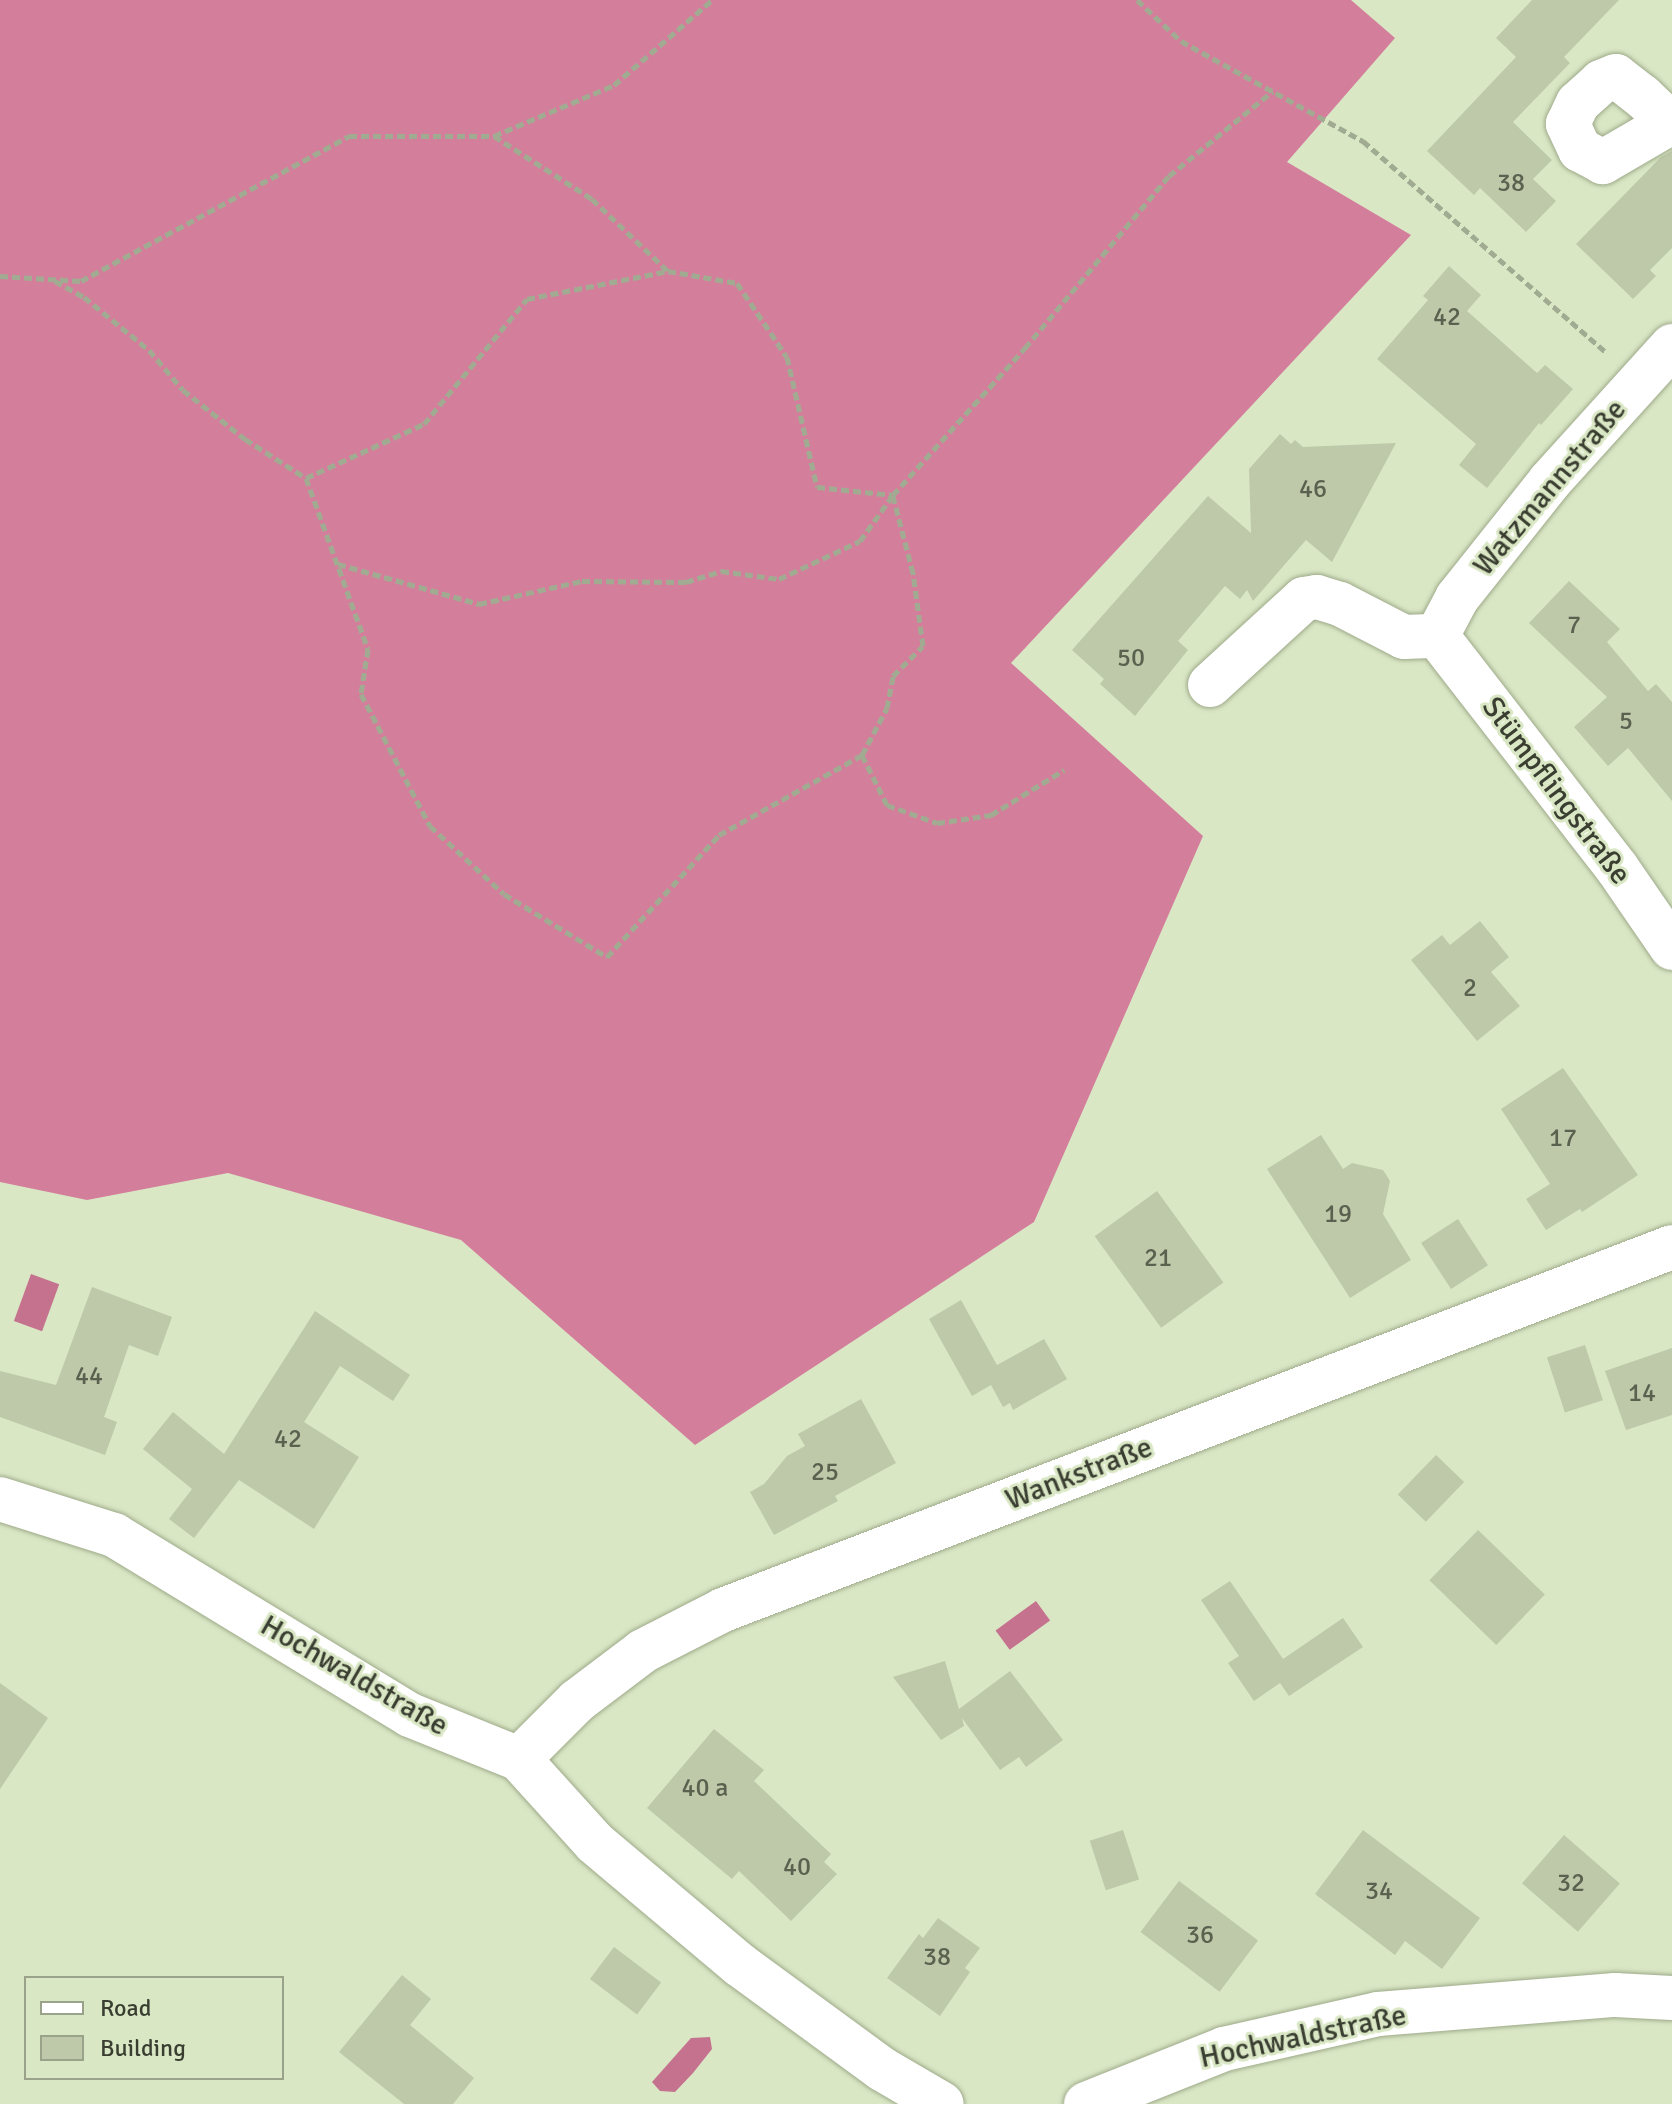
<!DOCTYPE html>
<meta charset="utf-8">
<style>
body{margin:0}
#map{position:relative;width:1672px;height:2104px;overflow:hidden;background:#dae7c5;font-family:Signika,sans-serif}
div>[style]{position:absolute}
.forest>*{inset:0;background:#d37f9c}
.water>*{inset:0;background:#c5728f;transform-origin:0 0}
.building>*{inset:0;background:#bdc9a9;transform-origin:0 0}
.path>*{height:5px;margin-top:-2.5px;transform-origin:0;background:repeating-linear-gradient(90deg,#a1ab91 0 8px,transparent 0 12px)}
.roads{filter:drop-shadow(0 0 2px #9eaa8a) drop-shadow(0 0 2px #9eaa8a)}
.minor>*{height:44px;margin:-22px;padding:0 22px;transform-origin:22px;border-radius:22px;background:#fff}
span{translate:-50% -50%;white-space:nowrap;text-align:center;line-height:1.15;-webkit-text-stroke:6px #dae7c5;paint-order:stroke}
.number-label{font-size:26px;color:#5a614f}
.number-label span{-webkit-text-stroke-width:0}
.street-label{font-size:30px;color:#393e31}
.legend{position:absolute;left:24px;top:1976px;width:260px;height:104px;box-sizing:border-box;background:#dae7c5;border:2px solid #9aa38a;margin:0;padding:10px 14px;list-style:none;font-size:24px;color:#393e31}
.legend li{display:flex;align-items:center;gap:16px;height:40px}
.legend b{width:40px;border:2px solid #9aa38a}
</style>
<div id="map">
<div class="forest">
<div style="clip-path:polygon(0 0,1351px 0,1395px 38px,1287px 162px,1411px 235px,1011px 663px,1203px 836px,1034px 1222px,695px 1445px,461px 1240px,228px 1173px,87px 1200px,0 1182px)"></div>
</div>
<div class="water">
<div style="left:31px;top:1274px;width:30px;height:50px;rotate:20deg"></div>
<div style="left:1036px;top:1601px;width:24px;height:50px;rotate:54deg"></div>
<div style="clip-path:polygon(710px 2037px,712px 2049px,693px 2073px,675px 2092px,660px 2091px,652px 2082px,691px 2038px)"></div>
</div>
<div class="building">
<div style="clip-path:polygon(1532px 0,1619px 0,1564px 57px,1570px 63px,1513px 122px,1552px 160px,1533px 179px,1556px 201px,1526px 232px,1480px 188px,1474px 195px,1427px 151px,1516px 57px,1496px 38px)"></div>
<div style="clip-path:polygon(1672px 151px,1672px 248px,1650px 270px,1656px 276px,1633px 299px,1576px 244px,1661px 157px)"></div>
<div style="clip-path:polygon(1449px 266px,1481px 295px,1467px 311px,1537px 373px,1545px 365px,1573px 389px,1541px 425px,1539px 423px,1487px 488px,1459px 465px,1476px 444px,1377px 359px,1428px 300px,1423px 296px)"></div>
<div style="clip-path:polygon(1280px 434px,1291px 444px,1295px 440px,1303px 447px,1396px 443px,1332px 562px,1306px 540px,1253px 601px,1247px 590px,1240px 599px,1225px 586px,1178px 641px,1188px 650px,1135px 716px,1100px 684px,1104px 679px,1072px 650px,1208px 496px,1251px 533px,1249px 469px)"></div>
<div style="clip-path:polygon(1569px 581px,1620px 629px,1607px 642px,1648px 691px,1656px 684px,1672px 702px,1672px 801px,1628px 748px,1608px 766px,1574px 727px,1607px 697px,1529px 623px)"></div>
<div style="clip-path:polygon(1480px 921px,1509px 957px,1491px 972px,1520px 1006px,1477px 1041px,1411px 960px,1442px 935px,1450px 945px)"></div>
<div style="clip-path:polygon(1563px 1068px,1638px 1175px,1582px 1212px,1580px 1209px,1546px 1230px,1526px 1199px,1550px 1184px,1501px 1109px)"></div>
<div style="clip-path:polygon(1321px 1135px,1343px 1169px,1352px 1163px,1383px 1170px,1390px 1181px,1383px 1214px,1411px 1260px,1350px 1298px,1267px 1169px)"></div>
<div style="left:1157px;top:1191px;width:113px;height:77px;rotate:54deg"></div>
<div style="left:1458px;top:1219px;width:55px;height:44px;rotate:57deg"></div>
<div style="clip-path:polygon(92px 1287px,172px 1317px,158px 1356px,129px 1345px,104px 1417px,117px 1422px,105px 1455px,0 1417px,0 1371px,56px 1385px)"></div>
<div style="clip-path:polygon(961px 1300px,997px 1365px,1044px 1339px,1067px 1379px,1013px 1410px,1010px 1403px,1003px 1407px,991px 1385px,972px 1396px,929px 1319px)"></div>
<div style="clip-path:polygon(315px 1311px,410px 1375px,393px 1401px,340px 1366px,304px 1422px,359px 1457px,314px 1529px,239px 1480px,194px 1538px,169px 1519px,192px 1489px,143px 1449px,173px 1412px,224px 1454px)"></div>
<div style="left:1585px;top:1345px;width:58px;height:40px;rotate:72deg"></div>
<div style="clip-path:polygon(1672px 1348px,1672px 1415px,1626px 1430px,1605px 1371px)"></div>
<div style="clip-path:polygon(861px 1399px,896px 1463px,835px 1496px,838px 1501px,774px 1535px,750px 1492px,764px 1484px,787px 1456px,805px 1446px,798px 1434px)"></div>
<div style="left:1436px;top:1455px;width:39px;height:55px;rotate:44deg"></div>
<div style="left:1478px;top:1530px;width:93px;height:70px;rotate:44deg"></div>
<div style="clip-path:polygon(1230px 1581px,1283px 1659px,1343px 1618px,1363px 1647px,1289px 1696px,1280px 1683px,1254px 1701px,1228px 1663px,1239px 1656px,1201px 1600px)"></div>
<div style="clip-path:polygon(945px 1661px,959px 1709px,1010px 1671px,1063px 1740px,1026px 1767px,1019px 1757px,1000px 1770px,962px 1718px,964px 1726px,941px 1740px,893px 1677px)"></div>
<div style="clip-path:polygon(0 1683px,48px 1718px,0 1789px)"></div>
<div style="clip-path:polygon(714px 1729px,764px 1770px,754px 1781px,831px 1854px,824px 1862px,837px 1874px,791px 1921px,739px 1871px,732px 1879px,647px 1808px)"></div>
<div style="left:1123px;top:1830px;width:52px;height:35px;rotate:72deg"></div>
<div style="clip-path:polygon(1363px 1830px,1480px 1918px,1442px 1969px,1405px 1941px,1395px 1955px,1315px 1894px)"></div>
<div style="left:1564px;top:1835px;width:74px;height:64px;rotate:41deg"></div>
<div style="left:1179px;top:1881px;width:99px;height:64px;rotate:37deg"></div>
<div style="clip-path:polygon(938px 1918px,980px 1948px,965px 1968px,970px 1972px,940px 2016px,887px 1978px,919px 1934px,923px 1938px)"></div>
<div style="left:614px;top:1947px;width:59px;height:40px;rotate:37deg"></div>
<div style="clip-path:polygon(402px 1975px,431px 1999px,410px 2025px,474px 2078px,453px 2104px,404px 2104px,339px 2052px)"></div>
</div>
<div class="path">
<div style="left:1137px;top:0;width:60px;rotate:43deg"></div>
<div style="left:1181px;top:41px;width:208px;rotate:28.8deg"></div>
<div style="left:1363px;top:141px;width:323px;rotate:41deg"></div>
<div style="left:494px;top:136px;width:117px;rotate:32.7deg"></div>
<div style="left:592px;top:199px;width:105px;rotate:43.5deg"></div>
<div style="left:668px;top:271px;width:70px;rotate:9.9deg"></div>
<div style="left:737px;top:283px;width:89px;rotate:56deg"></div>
<div style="left:787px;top:357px;width:133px;rotate:77deg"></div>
<div style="left:817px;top:487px;width:76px;rotate:6deg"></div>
<div style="left:893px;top:495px;width:198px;rotate:-48.1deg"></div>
<div style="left:1025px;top:348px;width:224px;rotate:-50.1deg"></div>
<div style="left:1169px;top:176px;width:134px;rotate:-39.3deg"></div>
<div style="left:0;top:276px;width:81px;rotate:3.5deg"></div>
<div style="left:81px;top:281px;width:305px;rotate:-28.4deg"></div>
<div style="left:349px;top:136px;width:145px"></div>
<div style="left:494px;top:136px;width:130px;rotate:-23deg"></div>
<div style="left:614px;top:85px;width:130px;rotate:-40.9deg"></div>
<div style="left:55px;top:281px;width:33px;rotate:29deg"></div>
<div style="left:84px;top:297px;width:84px;rotate:39.2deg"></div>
<div style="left:149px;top:350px;width:52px;rotate:49.6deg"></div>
<div style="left:183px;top:390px;width:79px;rotate:38.3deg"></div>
<div style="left:245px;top:439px;width:72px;rotate:32.6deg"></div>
<div style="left:306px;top:478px;width:130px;rotate:-24.6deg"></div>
<div style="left:424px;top:424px;width:162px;rotate:-50.5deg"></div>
<div style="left:527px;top:299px;width:144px;rotate:-11.2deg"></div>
<div style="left:306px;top:478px;width:182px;rotate:70.1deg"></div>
<div style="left:368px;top:649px;width:46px;rotate:98.8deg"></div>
<div style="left:361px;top:694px;width:149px;rotate:62.4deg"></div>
<div style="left:430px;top:826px;width:100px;rotate:42.6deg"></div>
<div style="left:504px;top:894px;width:121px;rotate:31.5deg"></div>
<div style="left:607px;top:957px;width:166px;rotate:-47.4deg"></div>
<div style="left:719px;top:835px;width:164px;rotate:-29.2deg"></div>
<div style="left:862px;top:755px;width:56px;rotate:63.4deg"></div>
<div style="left:887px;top:805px;width:53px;rotate:19.8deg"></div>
<div style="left:937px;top:823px;width:55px;rotate:-8.4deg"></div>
<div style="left:991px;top:815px;width:86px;rotate:-31.7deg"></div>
<div style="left:338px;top:564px;width:147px;rotate:15.8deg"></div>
<div style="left:479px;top:604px;width:106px;rotate:-12.6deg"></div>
<div style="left:582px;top:581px;width:104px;rotate:0.6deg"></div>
<div style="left:686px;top:582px;width:37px;rotate:-17deg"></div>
<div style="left:721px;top:571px;width:59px;rotate:7.9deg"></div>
<div style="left:779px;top:579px;width:89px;rotate:-25.1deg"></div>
<div style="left:860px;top:541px;width:57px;rotate:-54.3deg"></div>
<div style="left:862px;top:755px;width:53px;rotate:-62deg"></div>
<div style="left:887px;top:708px;width:33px;rotate:-79deg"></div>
<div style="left:893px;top:676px;width:42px;rotate:-45deg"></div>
<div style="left:923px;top:646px;width:74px;rotate:-97.8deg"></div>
<div style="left:913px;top:573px;width:80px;rotate:-104.6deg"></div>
</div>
<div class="roads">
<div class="minor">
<div style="left:1670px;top:123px;width:78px;rotate:149.8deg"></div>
<div style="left:1603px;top:162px;width:26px;rotate:-152deg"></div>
<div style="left:1580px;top:150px;width:29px;rotate:-115deg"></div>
<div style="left:1568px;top:124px;width:23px;rotate:-65deg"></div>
<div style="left:1578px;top:103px;width:31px;rotate:-42deg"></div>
<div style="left:1601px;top:82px;width:16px;rotate:-22deg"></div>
<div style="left:1616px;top:76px;width:33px;rotate:38deg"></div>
<div style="left:1642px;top:96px;width:42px;rotate:44deg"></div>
<div style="left:1437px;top:636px;width:294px;rotate:52.2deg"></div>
<div style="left:1617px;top:868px;width:97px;rotate:55.5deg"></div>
<div style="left:1437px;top:636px;width:43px;rotate:-62.2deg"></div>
<div style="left:1457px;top:598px;width:149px;rotate:-51.5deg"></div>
<div style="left:1550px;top:481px;width:182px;rotate:-47.9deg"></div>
<div style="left:1210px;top:685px;width:127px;rotate:-42.5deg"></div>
<div style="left:1304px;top:599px;width:13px;rotate:-9deg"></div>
<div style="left:1317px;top:597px;width:24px;rotate:17deg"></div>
<div style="left:1340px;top:604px;width:72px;rotate:27.3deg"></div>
<div style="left:1404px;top:637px;width:33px;rotate:-2deg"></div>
<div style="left:0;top:1499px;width:120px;rotate:17.5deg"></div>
<div style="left:114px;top:1535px;width:346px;rotate:31.3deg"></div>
<div style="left:410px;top:1715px;width:118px;rotate:22deg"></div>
<div style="left:519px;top:1759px;width:113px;rotate:47.9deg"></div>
<div style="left:595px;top:1843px;width:189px;rotate:40.1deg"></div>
<div style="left:740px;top:1965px;width:176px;rotate:36.2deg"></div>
<div style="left:882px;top:2069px;width:69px;rotate:30.3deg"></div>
<div style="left:519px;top:1759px;width:82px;rotate:-45deg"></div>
<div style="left:577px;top:1701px;width:83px;rotate:-37.1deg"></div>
<div style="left:643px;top:1651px;width:90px;rotate:-27.1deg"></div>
<div style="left:723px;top:1610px;width:1016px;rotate:-20.93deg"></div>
<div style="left:1086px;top:2104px;width:149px;rotate:-21.7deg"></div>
<div style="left:1224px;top:2049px;width:158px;rotate:-12.8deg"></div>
<div style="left:1378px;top:2014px;width:238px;rotate:-4.6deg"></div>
<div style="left:1615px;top:1995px;width:57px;rotate:3deg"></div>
</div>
</div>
<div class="number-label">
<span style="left:1511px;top:184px">38</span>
<span style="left:1447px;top:318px">42</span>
<span style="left:1313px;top:490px">46</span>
<span style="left:1574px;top:626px">7</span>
<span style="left:1131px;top:659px">50</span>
<span style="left:1626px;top:722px">5</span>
<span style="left:1470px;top:989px">2</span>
<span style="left:1563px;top:1139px">17</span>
<span style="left:1338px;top:1215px">19</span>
<span style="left:1158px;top:1259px">21</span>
<span style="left:89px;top:1377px">44</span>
<span style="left:1642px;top:1394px">14</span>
<span style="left:288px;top:1440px">42</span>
<span style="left:825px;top:1473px">25</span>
<span style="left:705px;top:1789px">40 a</span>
<span style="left:797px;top:1868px">40</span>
<span style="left:1571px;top:1884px">32</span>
<span style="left:1379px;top:1892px">34</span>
<span style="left:1200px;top:1936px">36</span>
<span style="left:937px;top:1958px">38</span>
</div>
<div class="street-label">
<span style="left:1550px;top:488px;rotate:-50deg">Watzmannstraße</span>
<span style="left:1556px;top:791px;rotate:53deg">Stümpflingstraße</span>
<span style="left:1079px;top:1474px;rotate:-21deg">Wankstraße</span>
<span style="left:354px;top:1676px;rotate:30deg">Hochwaldstraße</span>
<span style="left:1303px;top:2037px;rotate:-12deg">Hochwaldstraße</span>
</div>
<ul class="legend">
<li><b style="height:10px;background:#fff"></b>Road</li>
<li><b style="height:22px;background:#bdc9a9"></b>Building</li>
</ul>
</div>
